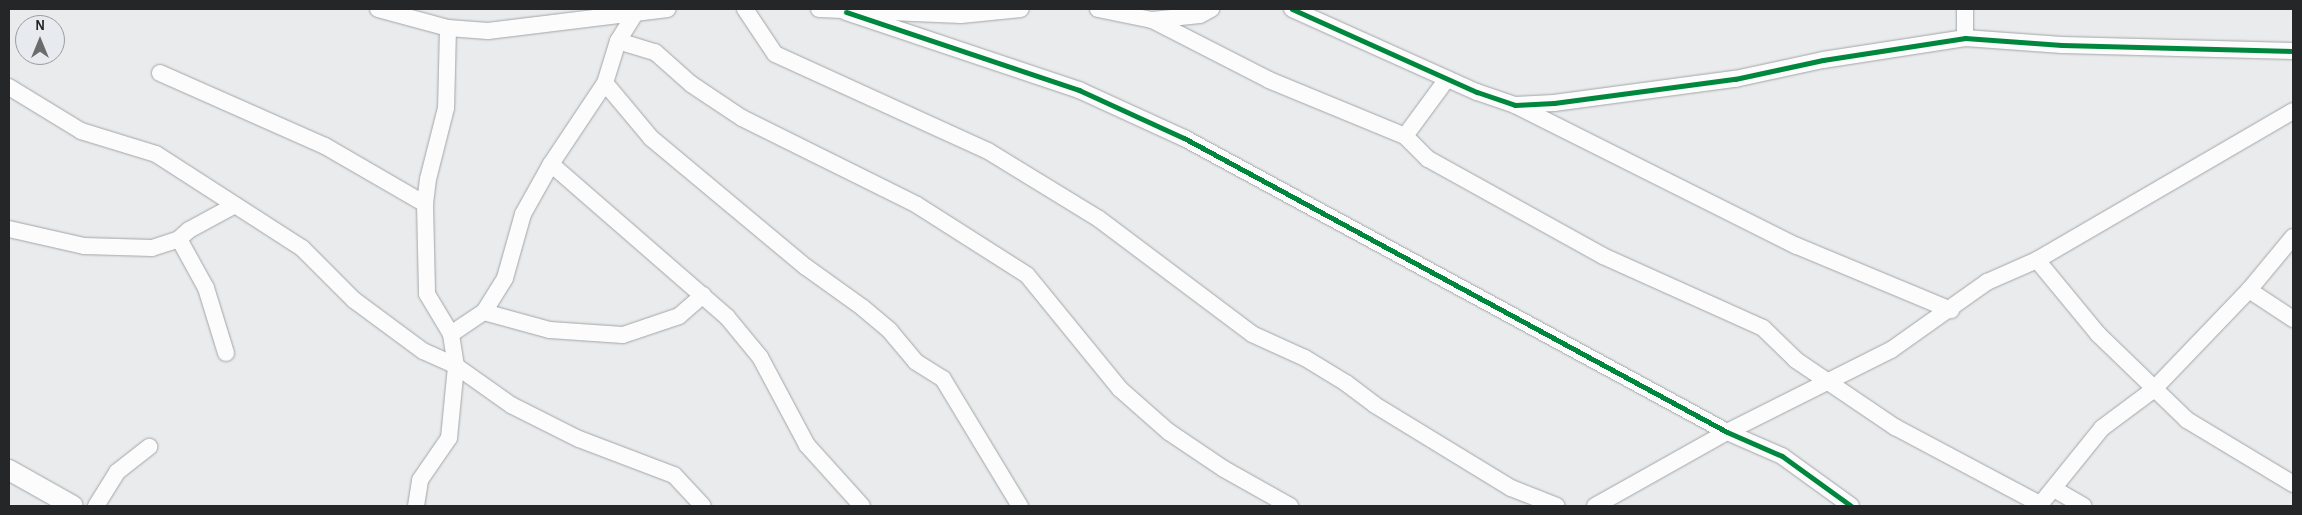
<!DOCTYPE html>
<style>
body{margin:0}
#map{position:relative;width:2302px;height:515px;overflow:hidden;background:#e9ebed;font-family:"Alegreya Sans",sans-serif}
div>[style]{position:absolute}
.roads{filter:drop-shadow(0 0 1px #a3a5a7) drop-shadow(0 0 1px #a3a5a7)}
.minor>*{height:16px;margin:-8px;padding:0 8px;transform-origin:8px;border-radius:8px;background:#fcfcfc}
.tertiary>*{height:20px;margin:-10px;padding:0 10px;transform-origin:10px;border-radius:10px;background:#fcfcfc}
.cycleway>*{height:5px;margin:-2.5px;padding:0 2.5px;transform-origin:2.5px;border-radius:2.5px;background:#00873e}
span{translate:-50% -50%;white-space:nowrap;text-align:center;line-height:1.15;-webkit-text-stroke:4.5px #e7ebef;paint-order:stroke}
.frame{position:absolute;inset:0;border:10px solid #252627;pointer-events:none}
.north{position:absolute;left:15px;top:15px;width:50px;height:50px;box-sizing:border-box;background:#e7ebef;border:1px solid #999c9f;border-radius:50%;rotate:0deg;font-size:14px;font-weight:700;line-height:20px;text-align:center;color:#252627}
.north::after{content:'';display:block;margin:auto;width:18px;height:22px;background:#6a6b6c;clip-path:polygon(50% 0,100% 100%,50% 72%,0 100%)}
</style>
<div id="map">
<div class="roads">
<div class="minor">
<div style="left:378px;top:9px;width:73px;rotate:15.2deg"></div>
<div style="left:448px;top:28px;width:40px;rotate:4.3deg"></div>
<div style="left:488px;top:31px;width:181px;rotate:-7deg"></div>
<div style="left:745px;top:9px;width:54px;rotate:56.3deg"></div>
<div style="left:775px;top:54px;width:234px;rotate:24.5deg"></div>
<div style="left:988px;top:151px;width:130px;rotate:31.5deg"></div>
<div style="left:1099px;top:219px;width:191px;rotate:36.9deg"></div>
<div style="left:1252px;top:334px;width:58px;rotate:24.4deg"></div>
<div style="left:1305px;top:358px;width:48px;rotate:31.4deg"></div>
<div style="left:1346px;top:383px;width:36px;rotate:37deg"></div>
<div style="left:1375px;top:405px;width:159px;rotate:31.4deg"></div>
<div style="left:1511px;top:488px;width:49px;rotate:21.4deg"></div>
<div style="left:819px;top:9px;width:142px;rotate:2.4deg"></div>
<div style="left:961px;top:15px;width:60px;rotate:-5.7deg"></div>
<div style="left:1098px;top:9px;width:55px;rotate:11.5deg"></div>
<div style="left:1152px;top:20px;width:48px;rotate:-5.9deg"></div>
<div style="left:1200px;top:15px;width:13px;rotate:-29deg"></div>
<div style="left:1292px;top:9px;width:203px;rotate:24.2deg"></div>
<div style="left:1477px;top:92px;width:40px;rotate:18.9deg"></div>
<div style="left:1515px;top:105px;width:39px;rotate:-3deg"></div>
<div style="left:1554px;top:103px;width:183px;rotate:-7.6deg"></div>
<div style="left:1735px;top:79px;width:90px;rotate:-12.2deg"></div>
<div style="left:1823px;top:60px;width:144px;rotate:-8.8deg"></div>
<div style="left:1965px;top:38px;width:97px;rotate:4.1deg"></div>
<div style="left:2062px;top:45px;width:231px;rotate:1.5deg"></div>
<div style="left:846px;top:12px;width:246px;rotate:18.5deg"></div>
<div style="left:1079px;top:90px;width:115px;rotate:24.6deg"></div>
<div style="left:1184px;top:138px;width:617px;rotate:28.43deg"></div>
<div style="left:1727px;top:432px;width:60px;rotate:23.6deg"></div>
<div style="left:1782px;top:456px;width:85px;rotate:35.9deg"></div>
<div style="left:1152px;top:20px;width:131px;rotate:27.1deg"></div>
<div style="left:1269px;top:80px;width:147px;rotate:22.4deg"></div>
<div style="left:1405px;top:136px;width:33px;rotate:45deg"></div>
<div style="left:1428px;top:159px;width:200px;rotate:29deg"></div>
<div style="left:1603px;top:256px;width:175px;rotate:24.2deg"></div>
<div style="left:1763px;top:328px;width:46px;rotate:44.1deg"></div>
<div style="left:1796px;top:360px;width:120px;rotate:34.1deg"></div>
<div style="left:1895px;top:427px;width:164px;rotate:28deg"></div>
<div style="left:448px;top:28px;width:80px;rotate:91.4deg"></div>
<div style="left:446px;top:108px;width:73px;rotate:104.2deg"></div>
<div style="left:428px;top:179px;width:25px;rotate:97deg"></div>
<div style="left:425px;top:204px;width:90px;rotate:88.7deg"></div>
<div style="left:427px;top:294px;width:47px;rotate:59deg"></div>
<div style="left:1965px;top:38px;width:29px;rotate:-90deg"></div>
<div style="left:618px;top:41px;width:39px;rotate:17deg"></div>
<div style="left:655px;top:52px;width:48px;rotate:41.6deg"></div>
<div style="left:691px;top:84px;width:61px;rotate:33.7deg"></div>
<div style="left:742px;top:118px;width:195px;rotate:26.4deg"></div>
<div style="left:917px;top:205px;width:130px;rotate:32.5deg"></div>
<div style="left:1027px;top:275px;width:147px;rotate:50.8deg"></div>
<div style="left:1120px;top:389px;width:65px;rotate:41.3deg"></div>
<div style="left:1169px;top:432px;width:66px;rotate:33.9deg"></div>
<div style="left:1224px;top:469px;width:76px;rotate:29.3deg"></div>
<div style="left:160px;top:73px;width:180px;rotate:23.9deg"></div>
<div style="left:325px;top:146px;width:116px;rotate:30.1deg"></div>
<div style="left:605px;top:83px;width:72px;rotate:50.1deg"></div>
<div style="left:651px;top:138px;width:202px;rotate:39.8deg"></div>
<div style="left:806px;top:267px;width:70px;rotate:35.7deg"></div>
<div style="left:863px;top:308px;width:35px;rotate:40deg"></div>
<div style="left:890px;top:331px;width:40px;rotate:50deg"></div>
<div style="left:916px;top:362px;width:32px;rotate:32deg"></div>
<div style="left:943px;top:379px;width:149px;rotate:58.8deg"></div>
<div style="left:9px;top:87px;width:84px;rotate:31.4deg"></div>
<div style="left:81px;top:131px;width:78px;rotate:17deg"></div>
<div style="left:156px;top:154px;width:174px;rotate:32.8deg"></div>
<div style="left:302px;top:248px;width:74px;rotate:45deg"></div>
<div style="left:354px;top:300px;width:86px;rotate:36.5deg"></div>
<div style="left:423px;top:351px;width:36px;rotate:24deg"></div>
<div style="left:456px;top:366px;width:67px;rotate:35.3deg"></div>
<div style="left:511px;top:405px;width:76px;rotate:26.6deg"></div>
<div style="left:579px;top:439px;width:102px;rotate:20.8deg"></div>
<div style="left:674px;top:475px;width:42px;rotate:46.9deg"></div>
<div style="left:1515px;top:105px;width:315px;rotate:26.6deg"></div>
<div style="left:1797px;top:246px;width:167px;rotate:22.6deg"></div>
<div style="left:1405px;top:136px;width:71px;rotate:-53.6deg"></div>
<div style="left:551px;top:164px;width:233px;rotate:41deg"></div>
<div style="left:727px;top:317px;width:52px;rotate:50.5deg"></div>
<div style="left:760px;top:357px;width:100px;rotate:61.9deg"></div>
<div style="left:807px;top:445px;width:82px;rotate:48deg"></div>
<div style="left:9px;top:229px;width:77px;rotate:12.8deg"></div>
<div style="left:84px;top:246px;width:68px;rotate:1.7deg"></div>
<div style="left:152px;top:248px;width:28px;rotate:-18deg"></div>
<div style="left:179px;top:239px;width:13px;rotate:-42deg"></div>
<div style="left:189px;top:230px;width:52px;rotate:-28.5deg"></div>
<div style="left:179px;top:239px;width:56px;rotate:61.1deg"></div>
<div style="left:206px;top:288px;width:68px;rotate:72.9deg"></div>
<div style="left:2037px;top:260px;width:96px;rotate:50.5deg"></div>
<div style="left:2098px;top:334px;width:124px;rotate:44deg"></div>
<div style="left:2187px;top:420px;width:124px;rotate:31.1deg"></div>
<div style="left:2249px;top:290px;width:53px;rotate:33.4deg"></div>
<div style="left:484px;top:312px;width:68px;rotate:15.3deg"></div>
<div style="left:550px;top:330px;width:73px;rotate:3.9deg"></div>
<div style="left:623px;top:335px;width:59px;rotate:-18.7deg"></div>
<div style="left:679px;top:316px;width:32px;rotate:-41deg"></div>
<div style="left:2054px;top:489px;width:34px;rotate:30deg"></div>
<div style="left:96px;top:506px;width:40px;rotate:-58deg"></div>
<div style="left:117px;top:472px;width:41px;rotate:-38deg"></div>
<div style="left:416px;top:506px;width:26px;rotate:-81deg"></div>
<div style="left:420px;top:480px;width:51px;rotate:-55.4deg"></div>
<div style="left:449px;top:438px;width:72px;rotate:-84.4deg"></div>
<div style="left:456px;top:366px;width:32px;rotate:-99deg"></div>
<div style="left:451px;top:334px;width:40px;rotate:-34deg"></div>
<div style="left:484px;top:312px;width:40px;rotate:-58deg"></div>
<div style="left:505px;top:278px;width:66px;rotate:-74.3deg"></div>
<div style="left:523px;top:214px;width:57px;rotate:-60.8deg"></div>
<div style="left:551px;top:164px;width:97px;rotate:-56.3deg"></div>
<div style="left:605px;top:83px;width:44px;rotate:-72.8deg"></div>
<div style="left:618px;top:41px;width:38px;rotate:-58deg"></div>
<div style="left:1595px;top:506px;width:151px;rotate:-29.3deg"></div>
<div style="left:1727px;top:432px;width:183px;rotate:-26.6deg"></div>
<div style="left:1891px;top:350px;width:118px;rotate:-35.3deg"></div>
<div style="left:1987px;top:282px;width:55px;rotate:-23.7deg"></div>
<div style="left:2037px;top:260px;width:296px;rotate:-30.2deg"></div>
<div style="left:2039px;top:506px;width:100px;rotate:-51.1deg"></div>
<div style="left:2102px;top:428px;width:64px;rotate:-36.7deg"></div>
<div style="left:2153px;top:390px;width:139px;rotate:-46.2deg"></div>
<div style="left:2249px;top:290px;width:69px;rotate:-50.3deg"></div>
</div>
<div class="tertiary">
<div style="left:9px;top:470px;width:73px;rotate:29.4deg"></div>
</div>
</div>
<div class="cycleway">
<div style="left:1292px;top:9px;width:203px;rotate:24.2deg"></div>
<div style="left:1477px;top:92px;width:40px;rotate:18.9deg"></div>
<div style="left:1515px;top:105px;width:39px;rotate:-3deg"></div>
<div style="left:1554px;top:103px;width:183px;rotate:-7.6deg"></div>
<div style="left:1735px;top:79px;width:90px;rotate:-12.2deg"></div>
<div style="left:1823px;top:60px;width:144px;rotate:-8.8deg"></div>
<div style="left:1965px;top:38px;width:97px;rotate:4.1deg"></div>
<div style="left:2062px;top:45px;width:231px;rotate:1.5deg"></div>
<div style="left:846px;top:12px;width:246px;rotate:18.5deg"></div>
<div style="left:1079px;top:90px;width:115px;rotate:24.6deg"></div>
<div style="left:1184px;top:138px;width:617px;rotate:28.43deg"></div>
<div style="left:1727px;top:432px;width:60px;rotate:23.6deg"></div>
<div style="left:1782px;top:456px;width:85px;rotate:35.9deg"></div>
</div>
<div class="frame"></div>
<div class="north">N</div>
</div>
